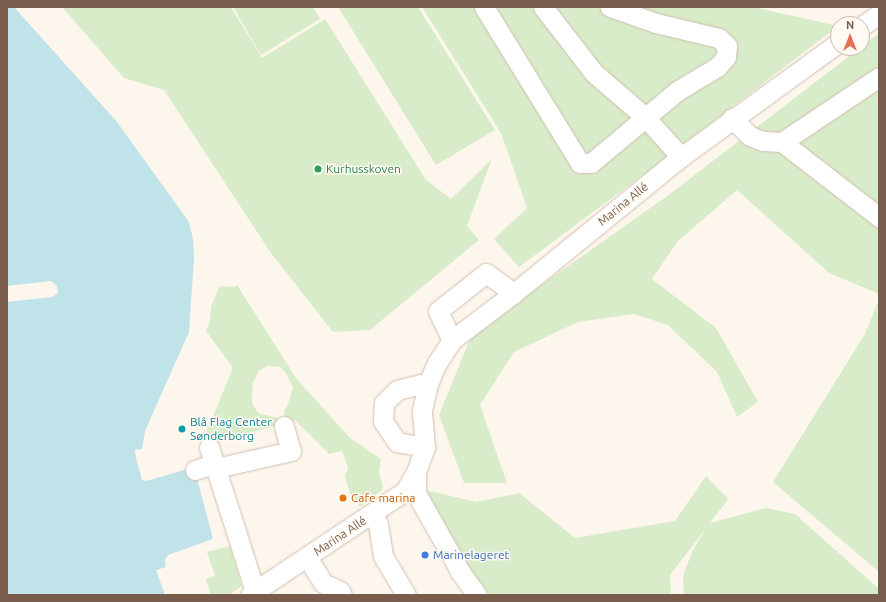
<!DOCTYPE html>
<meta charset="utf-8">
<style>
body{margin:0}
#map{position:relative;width:886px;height:602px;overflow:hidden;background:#fdf6ec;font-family:Ubuntu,sans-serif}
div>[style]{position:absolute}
.green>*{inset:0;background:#d8ecc9}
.water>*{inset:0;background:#bfe3e8}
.pier>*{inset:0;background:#fdf6ec}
.roads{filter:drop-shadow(0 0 1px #d1beb0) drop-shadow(0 0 1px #d1beb0)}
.minor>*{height:19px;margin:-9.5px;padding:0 9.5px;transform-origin:9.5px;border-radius:9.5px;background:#fff}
.dots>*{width:11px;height:11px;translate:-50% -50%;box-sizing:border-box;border:2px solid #fffaf3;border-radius:50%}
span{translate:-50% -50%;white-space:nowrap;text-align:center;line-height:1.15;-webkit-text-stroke:3px #fffaf3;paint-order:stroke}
.leisure-label{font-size:12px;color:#27864d}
.left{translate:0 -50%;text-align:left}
.street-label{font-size:12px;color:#7a5c4d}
.culture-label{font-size:12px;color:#0d838f}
.food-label{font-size:12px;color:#c56008}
.shop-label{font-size:12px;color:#366cbe}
.frame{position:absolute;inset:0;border:8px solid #7a5c4d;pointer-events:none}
.north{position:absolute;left:830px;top:16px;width:40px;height:40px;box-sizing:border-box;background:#fffaf3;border:1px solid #cabbb1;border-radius:50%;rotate:0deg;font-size:11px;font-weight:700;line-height:16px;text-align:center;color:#7a5c4d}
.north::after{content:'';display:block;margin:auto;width:14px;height:18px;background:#e76f51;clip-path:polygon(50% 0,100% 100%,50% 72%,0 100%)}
</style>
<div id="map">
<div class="green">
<div style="clip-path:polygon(62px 7px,231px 7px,262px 58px,325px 19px,426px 180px,451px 199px,492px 159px,467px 226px,479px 240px,370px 330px,333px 332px,271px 253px,164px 90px,124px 78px)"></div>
<div style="clip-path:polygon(233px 7px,313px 7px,320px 19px,261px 55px)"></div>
<div style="clip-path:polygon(338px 7px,418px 7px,495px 130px,436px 165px)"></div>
<div style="clip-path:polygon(422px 7px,753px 7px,838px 26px,667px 157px,519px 267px,494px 239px,527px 208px,501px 133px)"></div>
<div style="clip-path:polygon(879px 33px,879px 294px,829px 273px,737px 190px,678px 241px,652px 279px,716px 328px,758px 402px,737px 417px,717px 372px,668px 325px,634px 314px,578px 322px,514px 352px,480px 405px,507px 483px,464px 483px,439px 415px,472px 334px,670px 194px)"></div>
<div style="clip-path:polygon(237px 285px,296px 378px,350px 438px,381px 459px,379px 472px,383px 487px,381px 491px,360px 507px,358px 502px,353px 503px,345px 477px,348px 467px,342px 451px,329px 454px,295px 420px,286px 423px,284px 411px,287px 407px,293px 388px,286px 373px,280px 367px,267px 366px,259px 371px,253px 382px,252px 393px,252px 403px,258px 413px,278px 418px,280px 425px,221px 440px,214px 449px,206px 433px,233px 368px,206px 331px,210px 321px,211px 306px,219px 288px,222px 286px,234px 287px)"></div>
<div style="clip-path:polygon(879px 299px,879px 572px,773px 482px,865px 334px)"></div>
<div style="clip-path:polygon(706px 476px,728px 499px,710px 523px,766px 508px,795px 514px,879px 589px,879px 595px,684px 595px,683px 576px,692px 552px,706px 528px,670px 575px,671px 595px,490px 595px,473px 576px,421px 489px,476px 502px,519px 493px,575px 538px,675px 521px)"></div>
<div style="clip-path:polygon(230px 546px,242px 586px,229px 595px,211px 595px,206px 579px,215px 576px,207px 552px)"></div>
</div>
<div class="water">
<div style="clip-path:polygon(7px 7px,14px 7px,117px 122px,189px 222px,193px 239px,194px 258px,189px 332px,145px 431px,142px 449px,135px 450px,136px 459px,142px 480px,147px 481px,194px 467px,213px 539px,168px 555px,165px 560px,166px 567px,156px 570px,165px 595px,7px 595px)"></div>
</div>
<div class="pier">
<div style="clip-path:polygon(51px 281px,56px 285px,58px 290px,57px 294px,52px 297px,7px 302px,7px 286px)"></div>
</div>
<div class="roads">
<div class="minor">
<div style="left:484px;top:7px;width:183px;rotate:58.4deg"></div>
<div style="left:580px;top:163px;width:11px"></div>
<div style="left:591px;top:163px;width:112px;rotate:-39.9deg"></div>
<div style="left:677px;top:91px;width:47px;rotate:-31deg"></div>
<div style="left:717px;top:67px;width:13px;rotate:-48deg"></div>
<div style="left:726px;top:57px;width:11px;rotate:-85deg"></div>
<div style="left:727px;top:46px;width:11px;rotate:-135deg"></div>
<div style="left:719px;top:38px;width:65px;rotate:-166.6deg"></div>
<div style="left:656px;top:23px;width:49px;rotate:-160.8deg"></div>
<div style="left:543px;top:7px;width:83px;rotate:52.3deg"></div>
<div style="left:594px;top:73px;width:67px;rotate:40.8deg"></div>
<div style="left:645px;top:117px;width:54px;rotate:48deg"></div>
<div style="left:862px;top:26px;width:21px;rotate:-35deg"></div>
<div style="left:732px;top:118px;width:25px;rotate:45deg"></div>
<div style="left:750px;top:136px;width:14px;rotate:21deg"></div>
<div style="left:763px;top:141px;width:19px;rotate:3deg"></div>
<div style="left:782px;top:142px;width:117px;rotate:-33.8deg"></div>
<div style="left:782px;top:142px;width:123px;rotate:37.7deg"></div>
<div style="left:452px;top:340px;width:32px;rotate:-116deg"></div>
<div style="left:438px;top:311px;width:61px;rotate:-38.4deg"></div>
<div style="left:486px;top:273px;width:34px;rotate:36deg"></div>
<div style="left:209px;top:447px;width:151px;rotate:72.3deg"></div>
<div style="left:255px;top:591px;width:6px;rotate:141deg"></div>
<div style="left:425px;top:447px;width:28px;rotate:-170deg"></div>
<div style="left:397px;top:442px;width:25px;rotate:-124deg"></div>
<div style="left:383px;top:421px;width:18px;rotate:-87deg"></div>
<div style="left:384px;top:403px;width:18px;rotate:-45deg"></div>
<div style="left:397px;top:390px;width:25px;rotate:-14deg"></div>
<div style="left:421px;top:384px;width:7px"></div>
<div style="left:216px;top:468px;width:77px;rotate:-12.8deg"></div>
<div style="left:291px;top:451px;width:26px;rotate:-106deg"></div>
<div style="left:195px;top:470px;width:20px;rotate:-18deg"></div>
<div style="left:416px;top:472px;width:21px;rotate:90deg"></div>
<div style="left:416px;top:493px;width:92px;rotate:60.6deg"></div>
<div style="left:461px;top:573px;width:27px;rotate:54deg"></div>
<div style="left:373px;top:513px;width:12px;rotate:66deg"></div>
<div style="left:378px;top:524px;width:32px;rotate:81deg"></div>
<div style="left:383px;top:556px;width:45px;rotate:59.5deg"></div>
<div style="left:307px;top:557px;width:31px;rotate:58deg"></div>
<div style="left:323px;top:583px;width:19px;rotate:25deg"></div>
<div style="left:340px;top:591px;width:4px;rotate:63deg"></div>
<div style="left:255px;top:591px;width:180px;rotate:-33.7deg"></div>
<div style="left:405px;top:491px;width:22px;rotate:-60deg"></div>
<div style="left:416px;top:472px;width:27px;rotate:-70deg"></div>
<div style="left:425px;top:447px;width:37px;rotate:-95deg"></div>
<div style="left:422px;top:410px;width:27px;rotate:-77deg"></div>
<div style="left:428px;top:384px;width:23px;rotate:-67deg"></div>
<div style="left:437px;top:363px;width:27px;rotate:-57deg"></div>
<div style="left:452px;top:340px;width:78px;rotate:-37.2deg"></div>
<div style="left:514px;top:293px;width:215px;rotate:-39.2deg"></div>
<div style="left:681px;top:157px;width:194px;rotate:-36deg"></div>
</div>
</div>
<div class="dots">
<div style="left:318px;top:169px;background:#2e9e5b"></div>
<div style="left:182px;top:429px;background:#0f9aa8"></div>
<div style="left:343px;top:498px;background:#e8710a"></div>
<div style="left:425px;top:555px;background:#3f7fe0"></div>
</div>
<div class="leisure-label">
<span class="left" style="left:326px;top:169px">Kurhusskoven</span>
</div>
<div class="street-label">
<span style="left:623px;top:204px;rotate:-39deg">Marina Allé</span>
<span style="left:340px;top:536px;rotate:-34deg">Marina Allé</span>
</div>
<div class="culture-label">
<span class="left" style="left:190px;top:429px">Blå Flag Center<br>Sønderborg</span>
</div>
<div class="food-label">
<span class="left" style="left:351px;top:498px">Cafe marina</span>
</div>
<div class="shop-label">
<span class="left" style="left:433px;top:555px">Marinelageret</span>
</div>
<div class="frame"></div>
<div class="north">N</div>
</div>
